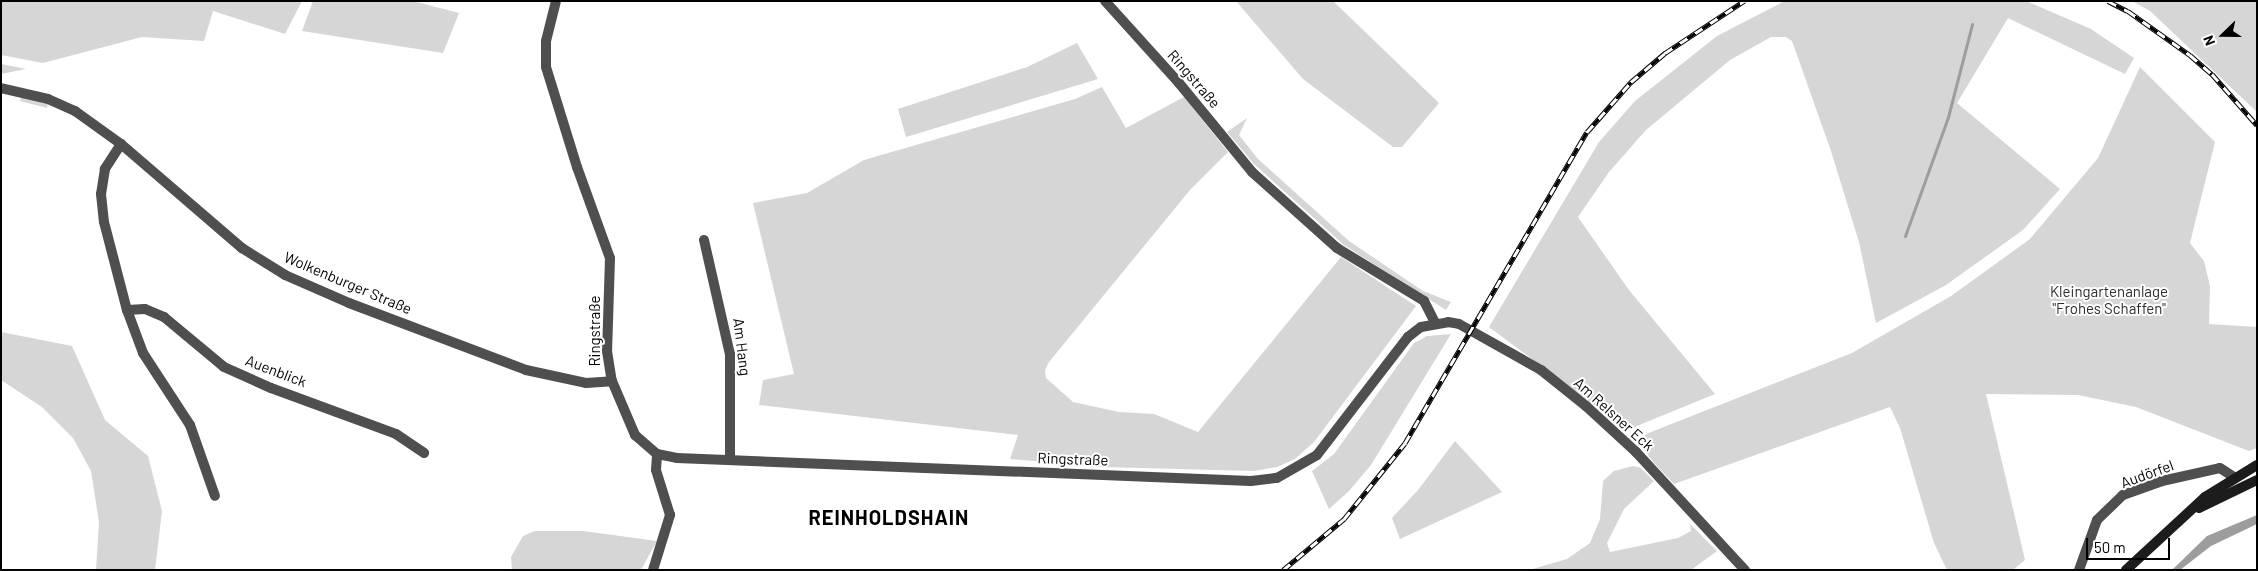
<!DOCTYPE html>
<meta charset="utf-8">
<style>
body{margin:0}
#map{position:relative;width:2258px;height:571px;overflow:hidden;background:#fff;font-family:Barlow,sans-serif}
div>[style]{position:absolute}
.green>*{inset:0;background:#d6d6d6}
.water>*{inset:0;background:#9d9d9d}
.stream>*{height:3px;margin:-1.5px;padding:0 1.5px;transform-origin:1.5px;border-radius:1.5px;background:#9d9d9d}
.minor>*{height:10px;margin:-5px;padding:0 5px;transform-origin:5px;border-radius:5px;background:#4f4f4f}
.tertiary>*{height:10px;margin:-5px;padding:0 5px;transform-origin:5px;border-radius:5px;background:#4f4f4f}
.secondary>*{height:10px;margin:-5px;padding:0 5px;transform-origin:5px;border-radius:5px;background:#1c1c1c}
.rail>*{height:5px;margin-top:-2.5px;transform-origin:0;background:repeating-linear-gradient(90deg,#fff 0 9px,#000 0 18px);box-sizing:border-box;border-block:1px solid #000}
span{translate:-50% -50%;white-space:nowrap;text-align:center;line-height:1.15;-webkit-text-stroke:4px #fff;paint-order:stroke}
.street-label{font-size:15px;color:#000}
.park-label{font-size:15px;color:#2d2d2d}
.district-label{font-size:20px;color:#000;font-weight:700;letter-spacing:1px}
.frame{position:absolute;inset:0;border:2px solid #000;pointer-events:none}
.north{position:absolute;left:2198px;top:10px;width:50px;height:50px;-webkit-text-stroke:4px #fff;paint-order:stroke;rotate:248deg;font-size:14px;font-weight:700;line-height:20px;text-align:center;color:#000}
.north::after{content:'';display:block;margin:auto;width:18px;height:22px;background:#000;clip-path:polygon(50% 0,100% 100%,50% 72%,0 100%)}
.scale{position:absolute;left:2086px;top:538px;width:84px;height:22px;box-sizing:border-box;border:2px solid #000;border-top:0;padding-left:6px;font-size:15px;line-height:18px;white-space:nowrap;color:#000;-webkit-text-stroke:4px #fff;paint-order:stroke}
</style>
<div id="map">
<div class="green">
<div style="clip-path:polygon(1px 1px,302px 1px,285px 34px,213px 11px,204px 41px,142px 37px,43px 63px,1px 55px)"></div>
<div style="clip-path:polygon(313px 1px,413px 1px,459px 13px,443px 53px,302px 31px)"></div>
<div style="clip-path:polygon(1236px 1px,1333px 1px,1439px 103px,1402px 147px,1393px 147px,1303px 79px)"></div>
<div style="clip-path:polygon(1785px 1px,2026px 1px,2091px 29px,2134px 58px,2125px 74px,2008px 18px,1957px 103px,2060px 189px,2023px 230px,1946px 285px,1876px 323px,1859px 242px,1831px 151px,1792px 41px,1786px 37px,1771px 37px,1730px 60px,1646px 130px,1609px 172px,1578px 217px,1629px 290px,1715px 394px,1627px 430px,1489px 327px,1599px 142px,1635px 101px,1717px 36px)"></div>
<div style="clip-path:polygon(2132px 1px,2257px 1px,2257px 112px,2150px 11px)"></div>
<div style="clip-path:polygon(1077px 43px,1098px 79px,906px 137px,898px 109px,1027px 67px)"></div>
<div style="clip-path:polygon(1px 64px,26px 69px,1px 74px)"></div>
<div style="clip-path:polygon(2140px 67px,2215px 142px,2190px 243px,2204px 261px,2210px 286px,2209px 324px,2257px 327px,2257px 448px,2249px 451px,2136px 407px,2078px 395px,1986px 394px,2025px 560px,2013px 570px,1947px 570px,1934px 543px,1900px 428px,1890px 407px,1674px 484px,1654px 463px,1640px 444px,1646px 434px,1852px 353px,1951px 296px,2030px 239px,2098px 158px)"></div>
<div style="clip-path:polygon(1102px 87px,1126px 128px,1184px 97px,1228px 152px,1190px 190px,1049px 362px,1045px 370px,1046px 378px,1073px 402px,1119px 412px,1154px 414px,1198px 432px,1341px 257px,1416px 306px,1314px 442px,1295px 459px,1277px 467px,1254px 471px,1102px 467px,1010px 459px,1018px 435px,759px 405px,763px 380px,794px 374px,753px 203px,807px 193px,864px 160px,1075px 99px)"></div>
<div style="clip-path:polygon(21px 97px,48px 103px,47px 108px,20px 101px)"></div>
<div style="clip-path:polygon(1247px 118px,1239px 135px,1258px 159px,1349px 241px,1423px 291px,1451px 302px,1446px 310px,1344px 245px,1254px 164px,1227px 132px)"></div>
<div style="clip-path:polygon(1px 332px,72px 346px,105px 420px,148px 456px,162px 511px,155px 570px,96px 570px,99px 522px,91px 471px,73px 438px,42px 407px,1px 380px)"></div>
<div style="clip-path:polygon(1451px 334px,1371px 465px,1349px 491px,1329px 509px,1312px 471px,1334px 454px,1414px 343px,1427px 336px)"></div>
<div style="clip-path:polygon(1455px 441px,1502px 492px,1400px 539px,1392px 518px,1418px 490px)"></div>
<div style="clip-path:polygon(1633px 466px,1641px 468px,1654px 481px,1624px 509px,1607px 543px,1610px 552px,1678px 538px,1691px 531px,1690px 524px,1717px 551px,1691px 570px,1529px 570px,1567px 559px,1590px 543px,1600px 519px,1603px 481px,1614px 471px)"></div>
<div style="clip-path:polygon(535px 531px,583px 531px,657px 541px,641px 570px,512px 570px,511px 557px,523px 536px)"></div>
</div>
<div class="water">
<div style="clip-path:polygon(2257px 515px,2257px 524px,2211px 546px,2180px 570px,2172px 570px,2207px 536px)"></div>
</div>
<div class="stream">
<div style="left:1905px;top:236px;width:127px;rotate:-70.1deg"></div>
<div style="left:1948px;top:117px;width:96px;rotate:-75.5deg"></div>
</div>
<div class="minor">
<div style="left:556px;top:1px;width:41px;rotate:104deg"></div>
<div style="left:546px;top:41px;width:26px;rotate:90deg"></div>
<div style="left:546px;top:67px;width:105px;rotate:72.8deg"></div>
<div style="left:577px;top:167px;width:97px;rotate:70.1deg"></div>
<div style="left:610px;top:258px;width:93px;rotate:91.8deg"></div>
<div style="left:607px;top:351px;width:30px;rotate:81deg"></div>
<div style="left:121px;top:144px;width:30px;rotate:123deg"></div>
<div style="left:105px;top:169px;width:25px;rotate:99deg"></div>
<div style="left:101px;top:194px;width:28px;rotate:84deg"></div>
<div style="left:104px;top:222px;width:91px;rotate:75.4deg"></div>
<div style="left:127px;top:310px;width:46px;rotate:69.6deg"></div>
<div style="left:143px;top:353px;width:86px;rotate:56.9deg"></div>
<div style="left:190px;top:425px;width:75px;rotate:70.6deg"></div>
<div style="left:704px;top:240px;width:117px;rotate:77.2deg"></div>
<div style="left:730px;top:354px;width:106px;rotate:90deg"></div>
<div style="left:127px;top:310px;width:18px;rotate:-3deg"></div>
<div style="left:145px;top:309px;width:21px;rotate:23deg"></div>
<div style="left:164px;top:317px;width:78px;rotate:39.8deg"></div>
<div style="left:224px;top:367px;width:51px;rotate:24.1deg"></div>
<div style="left:271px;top:388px;width:133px;rotate:20.2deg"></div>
<div style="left:396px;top:434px;width:34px;rotate:34deg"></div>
<div style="left:653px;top:570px;width:58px;rotate:-72.8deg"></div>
<div style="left:670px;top:515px;width:47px;rotate:-107.3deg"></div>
<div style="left:656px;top:470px;width:16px;rotate:-86deg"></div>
<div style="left:2079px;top:570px;width:53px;rotate:-70.2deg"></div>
<div style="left:2097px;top:520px;width:36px;rotate:-44deg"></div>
<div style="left:2123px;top:495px;width:41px;rotate:-19.7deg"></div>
<div style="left:2162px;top:481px;width:59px;rotate:-12.6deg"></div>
<div style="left:2220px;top:468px;width:17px;rotate:33deg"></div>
</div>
<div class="tertiary">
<div style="left:1105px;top:1px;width:110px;rotate:47.9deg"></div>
<div style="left:1179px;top:83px;width:115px;rotate:50.6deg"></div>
<div style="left:1252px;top:172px;width:114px;rotate:41.8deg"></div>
<div style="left:1337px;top:248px;width:102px;rotate:31.3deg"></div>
<div style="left:1424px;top:301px;width:25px;rotate:63deg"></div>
<div style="left:1px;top:88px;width:48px;rotate:13.2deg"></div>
<div style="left:48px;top:99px;width:30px;rotate:24deg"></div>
<div style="left:75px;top:111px;width:57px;rotate:35.7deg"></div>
<div style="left:121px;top:144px;width:160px;rotate:40.7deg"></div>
<div style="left:242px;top:248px;width:51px;rotate:32.1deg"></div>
<div style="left:285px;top:275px;width:70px;rotate:23.6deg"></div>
<div style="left:349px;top:303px;width:189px;rotate:20.7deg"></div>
<div style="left:526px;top:370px;width:61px;rotate:12.2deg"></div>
<div style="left:586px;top:383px;width:26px;rotate:-4deg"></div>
<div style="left:612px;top:381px;width:59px;rotate:66.9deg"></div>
<div style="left:635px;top:435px;width:29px;rotate:41deg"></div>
<div style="left:657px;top:454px;width:20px;rotate:11deg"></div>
<div style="left:677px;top:458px;width:574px;rotate:2.29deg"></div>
<div style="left:1251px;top:481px;width:26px;rotate:-7deg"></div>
<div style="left:1277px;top:478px;width:46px;rotate:-29.9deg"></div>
<div style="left:1317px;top:455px;width:149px;rotate:-52.4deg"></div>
<div style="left:1408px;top:337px;width:16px;rotate:-38deg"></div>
<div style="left:1421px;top:327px;width:27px;rotate:-10deg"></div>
<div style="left:1448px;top:322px;width:11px;rotate:10deg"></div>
<div style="left:1459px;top:324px;width:94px;rotate:29.3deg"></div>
<div style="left:1541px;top:370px;width:58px;rotate:38.7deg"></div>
<div style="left:1586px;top:406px;width:68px;rotate:42.6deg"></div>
<div style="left:1636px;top:452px;width:161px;rotate:47.3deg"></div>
</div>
<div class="secondary">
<div style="left:2199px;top:508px;width:64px;rotate:-25.8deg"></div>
<div style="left:2126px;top:570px;width:108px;rotate:-42.7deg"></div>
<div style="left:2205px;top:497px;width:61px;rotate:-31.6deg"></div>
</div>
<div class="rail">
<div style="left:2108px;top:1px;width:22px;rotate:27deg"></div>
<div style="left:2128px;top:11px;width:76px;rotate:35.4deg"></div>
<div style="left:2190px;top:55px;width:29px;rotate:41deg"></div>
<div style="left:2212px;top:74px;width:68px;rotate:48.6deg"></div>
<div style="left:1283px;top:570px;width:80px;rotate:-39.9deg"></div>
<div style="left:1344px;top:519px;width:97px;rotate:-51.2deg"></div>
<div style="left:1405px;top:443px;width:360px;rotate:-59.7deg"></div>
<div style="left:1587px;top:132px;width:67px;rotate:-48.7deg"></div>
<div style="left:1631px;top:82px;width:45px;rotate:-40.5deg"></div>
<div style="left:1665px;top:53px;width:95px;rotate:-33.4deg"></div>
</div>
<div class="street-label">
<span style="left:1194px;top:79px;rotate:49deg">Ringstraße</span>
<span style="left:348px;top:283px;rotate:23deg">Wolkenburger Straße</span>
<span style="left:595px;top:331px;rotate:-90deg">Ringstraße</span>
<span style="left:742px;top:347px;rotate:83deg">Am Hang</span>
<span style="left:276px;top:371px;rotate:21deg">Auenblick</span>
<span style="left:1614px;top:414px;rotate:42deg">Am Relsner Eck</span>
<span style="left:1073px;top:459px;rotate:2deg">Ringstraße</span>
<span style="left:2147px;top:474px;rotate:-20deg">Audörfel</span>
</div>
<div class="park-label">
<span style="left:2109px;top:300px">Kleingartenanlage<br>"Frohes Schaffen"</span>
</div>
<div class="district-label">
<span style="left:889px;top:517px">REINHOLDSHAIN</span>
</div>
<div class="frame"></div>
<div class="north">N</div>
<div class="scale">50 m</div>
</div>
